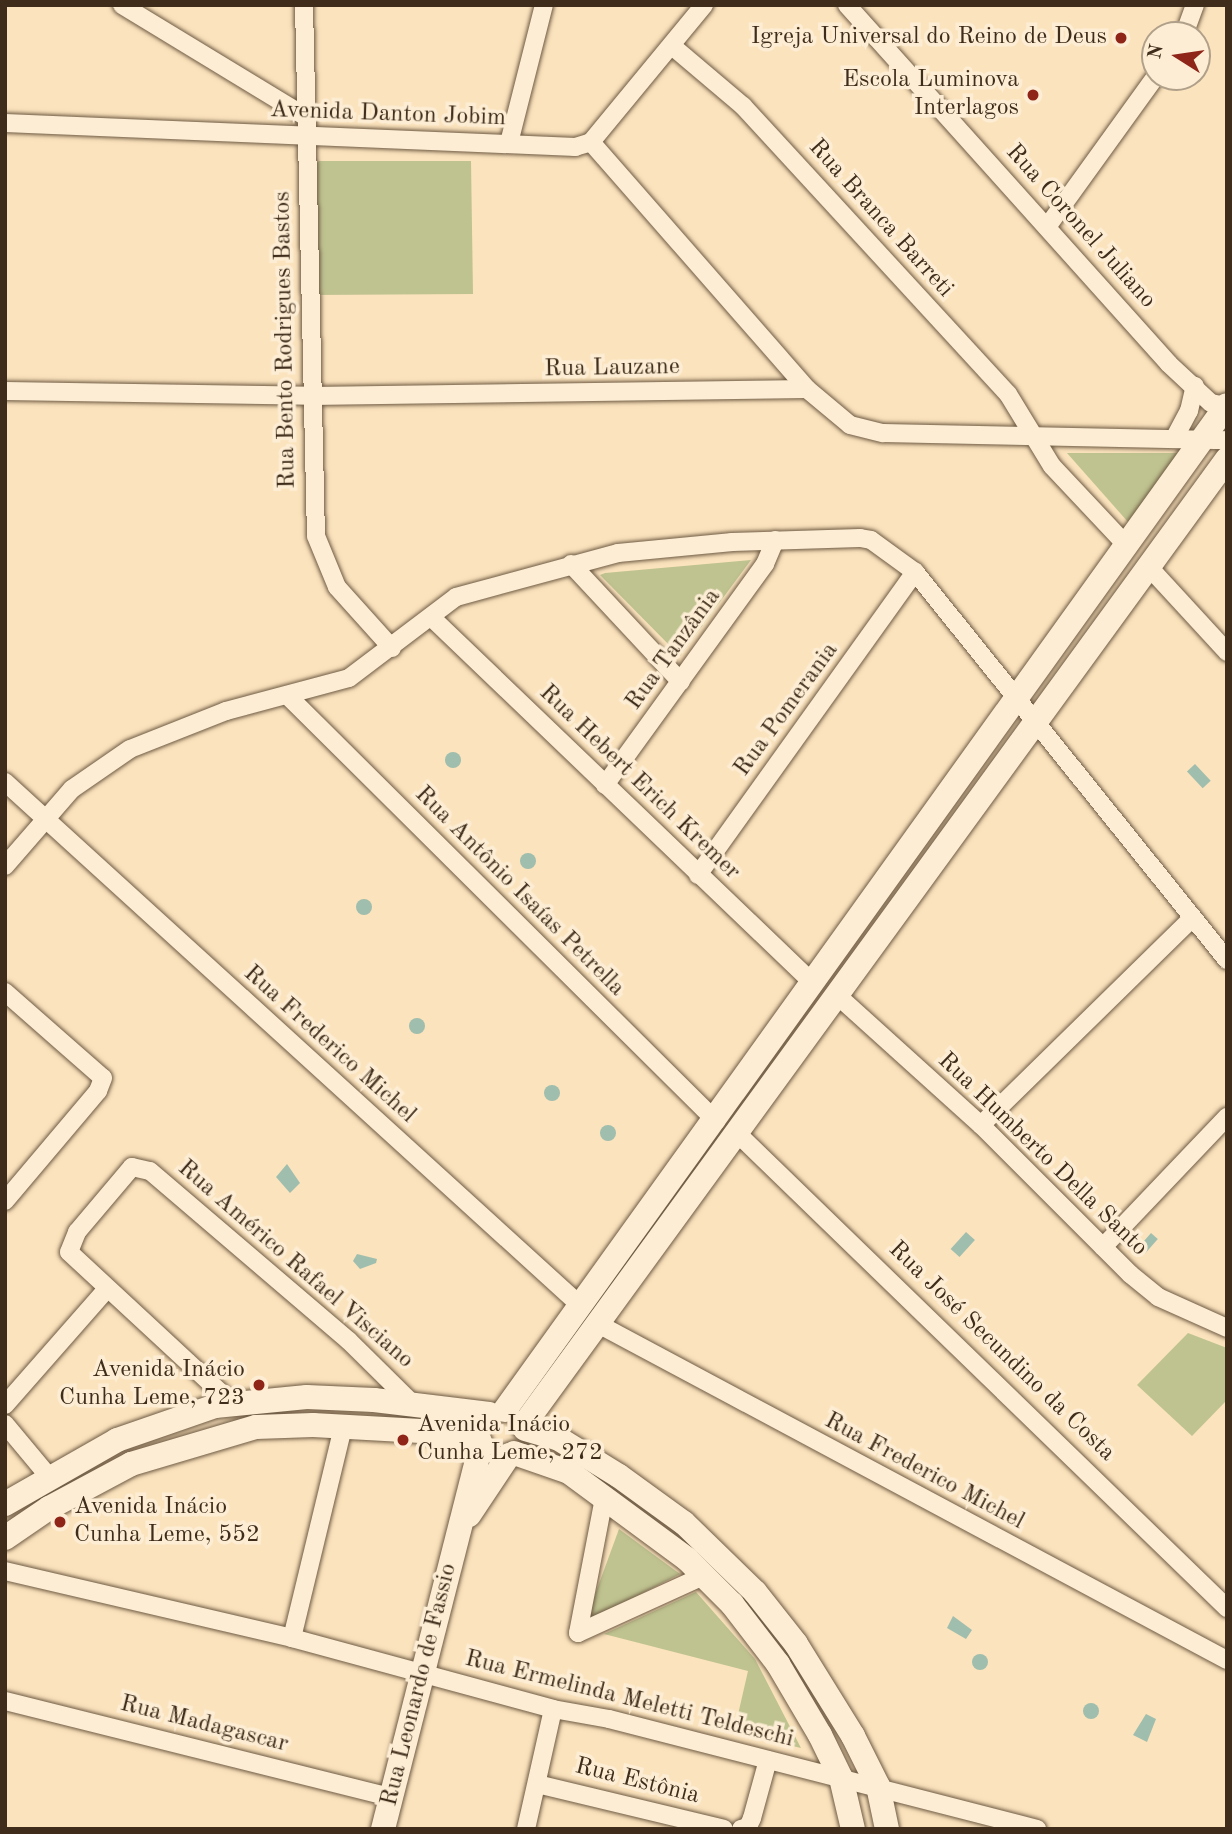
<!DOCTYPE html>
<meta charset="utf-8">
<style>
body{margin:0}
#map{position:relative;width:1232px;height:1834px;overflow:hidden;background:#fbe3bd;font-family:"Old Standard TT",serif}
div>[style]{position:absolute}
.green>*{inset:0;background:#bfc390}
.water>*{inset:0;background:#9fbead;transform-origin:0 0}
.round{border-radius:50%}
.roads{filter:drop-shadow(0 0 2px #6e5a43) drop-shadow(0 0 2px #6e5a43)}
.street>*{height:18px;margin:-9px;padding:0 9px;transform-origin:9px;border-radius:9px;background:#fcedd4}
.secondary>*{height:24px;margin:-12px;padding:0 12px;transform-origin:12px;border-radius:12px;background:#fcedd4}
.dots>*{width:19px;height:19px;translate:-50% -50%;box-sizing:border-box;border:4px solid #fcedd4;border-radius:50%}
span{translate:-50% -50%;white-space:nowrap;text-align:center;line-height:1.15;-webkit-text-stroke:7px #fcedd4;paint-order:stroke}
.poi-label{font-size:24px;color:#3f2c1a}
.right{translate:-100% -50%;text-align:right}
.left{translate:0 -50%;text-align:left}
.street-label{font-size:24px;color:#3f2c1a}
.frame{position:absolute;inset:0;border:7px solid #3f2c1a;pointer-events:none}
.north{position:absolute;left:1141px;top:21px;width:70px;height:70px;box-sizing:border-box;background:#fcedd4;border:2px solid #b0a08a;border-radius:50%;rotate:282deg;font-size:19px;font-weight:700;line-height:28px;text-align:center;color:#3f2c1a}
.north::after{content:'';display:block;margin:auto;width:24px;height:32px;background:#8f2418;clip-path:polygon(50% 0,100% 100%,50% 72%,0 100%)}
</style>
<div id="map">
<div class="green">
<div style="clip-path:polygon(319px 161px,471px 161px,473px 294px,312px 295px,310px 169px)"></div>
<div style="clip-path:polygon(1067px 453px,1182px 453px,1128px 522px)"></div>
<div style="clip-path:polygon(751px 560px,680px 656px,600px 575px,605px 573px)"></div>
<div style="clip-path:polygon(1188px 1333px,1227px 1348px,1227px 1400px,1192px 1436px,1137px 1385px)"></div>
<div style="clip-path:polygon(619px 1529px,680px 1574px,585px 1622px)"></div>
<div style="clip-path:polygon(696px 1592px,755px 1659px,801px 1748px,734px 1732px,748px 1671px,604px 1634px)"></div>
</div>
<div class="water">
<div class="round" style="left:445px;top:752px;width:16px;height:16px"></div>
<div style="left:1195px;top:764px;width:23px;height:11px;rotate:47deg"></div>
<div class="round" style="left:520px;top:853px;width:16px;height:16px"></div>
<div class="round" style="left:356px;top:899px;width:16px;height:16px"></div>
<div class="round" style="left:409px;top:1018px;width:16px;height:16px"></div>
<div class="round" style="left:544px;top:1085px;width:16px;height:16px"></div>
<div class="round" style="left:600px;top:1125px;width:16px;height:16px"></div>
<div style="clip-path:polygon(287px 1164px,300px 1183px,290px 1193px,276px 1177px)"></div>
<div style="left:966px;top:1232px;width:12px;height:23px;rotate:42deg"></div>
<div style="left:1151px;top:1233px;width:9px;height:20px;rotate:41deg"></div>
<div style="clip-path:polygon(357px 1254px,377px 1259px,376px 1263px,360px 1269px,353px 1261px)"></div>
<div style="clip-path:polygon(953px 1616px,972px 1630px,966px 1639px,947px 1628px)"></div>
<div class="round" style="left:972px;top:1654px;width:16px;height:16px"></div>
<div class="round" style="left:1083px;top:1703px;width:16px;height:16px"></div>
<div style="clip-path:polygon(1146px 1714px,1156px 1719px,1147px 1742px,1133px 1735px)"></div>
</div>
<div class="roads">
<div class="street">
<div style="left:122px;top:5px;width:215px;rotate:31.3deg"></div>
<div style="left:304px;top:5px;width:531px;rotate:88.71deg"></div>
<div style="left:316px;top:536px;width:55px;rotate:67.6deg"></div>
<div style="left:337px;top:587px;width:82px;rotate:48deg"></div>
<div style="left:847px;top:5px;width:482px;rotate:48.1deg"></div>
<div style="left:1169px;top:364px;width:57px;rotate:42.9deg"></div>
<div style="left:1211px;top:403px;width:16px;rotate:11deg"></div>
<div style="left:1184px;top:35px;width:32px;rotate:-70deg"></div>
<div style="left:672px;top:46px;width:93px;rotate:40.2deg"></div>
<div style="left:743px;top:106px;width:391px;rotate:47.4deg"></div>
<div style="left:1008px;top:394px;width:84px;rotate:58.6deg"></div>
<div style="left:1052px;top:466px;width:111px;rotate:46.8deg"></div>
<div style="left:5px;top:123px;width:571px;rotate:2.41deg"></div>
<div style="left:575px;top:147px;width:17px;rotate:-17deg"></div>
<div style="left:591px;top:142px;width:178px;rotate:-50.5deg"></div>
<div style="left:591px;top:142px;width:328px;rotate:48.8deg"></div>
<div style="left:509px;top:143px;width:142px;rotate:-75.8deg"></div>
<div style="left:1047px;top:227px;width:185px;rotate:-54.2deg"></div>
<div style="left:5px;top:391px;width:306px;rotate:0.9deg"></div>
<div style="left:311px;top:396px;width:496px;rotate:-0.8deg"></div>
<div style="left:807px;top:389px;width:56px;rotate:39.9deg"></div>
<div style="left:850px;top:425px;width:34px;rotate:14deg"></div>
<div style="left:883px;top:433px;width:344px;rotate:1.2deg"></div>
<div style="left:1175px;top:437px;width:30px;rotate:-62deg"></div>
<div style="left:1189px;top:411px;width:26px;rotate:-77deg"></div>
<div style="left:571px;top:564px;width:161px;rotate:47deg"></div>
<div style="left:1148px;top:566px;width:117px;rotate:47.4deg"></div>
<div style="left:431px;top:617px;width:530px;rotate:43.78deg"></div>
<div style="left:289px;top:697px;width:602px;rotate:44.8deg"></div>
<div style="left:5px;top:782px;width:780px;rotate:42.3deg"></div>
<div style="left:605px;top:785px;width:273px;rotate:-54.1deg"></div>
<div style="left:765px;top:564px;width:26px;rotate:-67deg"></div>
<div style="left:5px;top:866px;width:102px;rotate:-49deg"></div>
<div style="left:72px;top:789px;width:70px;rotate:-34.6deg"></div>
<div style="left:130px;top:749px;width:103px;rotate:-21.6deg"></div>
<div style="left:226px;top:711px;width:127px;rotate:-15deg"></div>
<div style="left:349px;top:678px;width:134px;rotate:-37.1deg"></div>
<div style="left:456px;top:597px;width:168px;rotate:-15.2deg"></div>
<div style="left:618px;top:553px;width:115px;rotate:-5.5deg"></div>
<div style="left:732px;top:542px;width:128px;rotate:-1.8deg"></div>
<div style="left:860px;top:538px;width:11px;rotate:10deg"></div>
<div style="left:871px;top:540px;width:54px;rotate:36deg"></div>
<div style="left:915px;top:572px;width:498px;rotate:51.2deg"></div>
<div style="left:698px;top:875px;width:373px;rotate:-54.4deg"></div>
<div style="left:5px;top:992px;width:130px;rotate:41.3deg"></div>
<div style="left:103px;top:1078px;width:14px;rotate:111deg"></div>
<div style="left:98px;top:1091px;width:144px;rotate:130.2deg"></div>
<div style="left:838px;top:996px;width:193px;rotate:42.1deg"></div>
<div style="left:981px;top:1125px;width:211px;rotate:45deg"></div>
<div style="left:1130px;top:1274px;width:36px;rotate:39deg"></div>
<div style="left:1158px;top:1297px;width:76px;rotate:24.2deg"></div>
<div style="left:981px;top:1125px;width:294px;rotate:-44.4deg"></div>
<div style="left:738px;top:1134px;width:681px;rotate:44.11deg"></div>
<div style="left:1103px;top:1247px;width:180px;rotate:-46.4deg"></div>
<div style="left:600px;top:1325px;width:711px;rotate:28.12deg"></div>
<div style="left:232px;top:1403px;width:222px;rotate:-137.2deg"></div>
<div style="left:69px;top:1252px;width:22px;rotate:-68deg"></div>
<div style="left:77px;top:1232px;width:85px;rotate:-49.8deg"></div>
<div style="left:132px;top:1167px;width:18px;rotate:13deg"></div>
<div style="left:150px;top:1171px;width:262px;rotate:40.5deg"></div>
<div style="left:349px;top:1341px;width:93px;rotate:44.6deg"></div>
<div style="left:5px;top:1405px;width:154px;rotate:-48.7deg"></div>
<div style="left:5px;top:1424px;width:70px;rotate:50.2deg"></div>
<div style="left:5px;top:1571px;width:295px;rotate:13.1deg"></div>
<div style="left:292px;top:1638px;width:270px;rotate:15.2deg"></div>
<div style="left:553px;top:1709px;width:57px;rotate:10.1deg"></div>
<div style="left:609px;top:1719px;width:442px;rotate:14.4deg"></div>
<div style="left:578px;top:1633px;width:140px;rotate:-24.5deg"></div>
<div style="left:578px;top:1633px;width:137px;rotate:-79.1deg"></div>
<div style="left:292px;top:1638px;width:217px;rotate:-76.4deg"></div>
<div style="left:5px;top:1701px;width:398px;rotate:14deg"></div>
<div style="left:537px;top:1784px;width:192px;rotate:13.5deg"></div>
<div style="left:526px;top:1829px;width:123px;rotate:-77.3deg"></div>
<div style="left:741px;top:1829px;width:7px;rotate:-16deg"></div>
<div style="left:748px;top:1827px;width:10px;rotate:-66deg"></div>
<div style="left:752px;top:1818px;width:60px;rotate:-74.6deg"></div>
</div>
<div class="secondary">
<div style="left:505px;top:1410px;width:1237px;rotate:-54.31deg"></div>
<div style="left:523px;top:1426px;width:1196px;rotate:-53.94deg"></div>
<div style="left:525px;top:1429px;width:35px;rotate:16deg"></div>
<div style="left:559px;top:1439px;width:70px;rotate:31.7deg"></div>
<div style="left:619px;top:1476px;width:80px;rotate:35.9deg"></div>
<div style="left:684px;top:1523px;width:99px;rotate:44.2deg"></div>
<div style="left:755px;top:1592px;width:66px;rotate:51.7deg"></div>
<div style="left:796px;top:1644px;width:108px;rotate:58.2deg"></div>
<div style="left:853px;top:1736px;width:56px;rotate:63.4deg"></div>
<div style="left:878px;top:1786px;width:44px;rotate:78.2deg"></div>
<div style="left:514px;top:1453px;width:58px;rotate:19.1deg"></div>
<div style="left:569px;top:1472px;width:147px;rotate:36.4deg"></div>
<div style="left:687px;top:1559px;width:64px;rotate:45deg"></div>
<div style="left:732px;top:1604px;width:76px;rotate:52.5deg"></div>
<div style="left:778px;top:1664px;width:82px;rotate:59.4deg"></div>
<div style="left:820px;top:1735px;width:48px;rotate:64deg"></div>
<div style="left:841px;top:1778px;width:52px;rotate:76.8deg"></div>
<div style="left:5px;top:1504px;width:129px;rotate:-29.7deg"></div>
<div style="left:117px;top:1440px;width:104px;rotate:-19.1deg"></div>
<div style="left:215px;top:1406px;width:92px;rotate:-5.6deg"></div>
<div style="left:307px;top:1397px;width:67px;rotate:2.6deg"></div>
<div style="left:374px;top:1400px;width:116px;rotate:6.9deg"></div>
<div style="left:469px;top:1515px;width:72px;rotate:-56.3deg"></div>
<div style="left:5px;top:1538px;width:53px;rotate:-34.3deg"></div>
<div style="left:49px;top:1508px;width:93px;rotate:-28.2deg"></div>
<div style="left:131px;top:1464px;width:130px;rotate:-16.5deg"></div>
<div style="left:256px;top:1427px;width:57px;rotate:-2deg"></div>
<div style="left:313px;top:1425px;width:108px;rotate:3.2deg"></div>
<div style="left:421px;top:1431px;width:59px;rotate:8.8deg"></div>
<div style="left:383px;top:1829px;width:397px;rotate:-75.7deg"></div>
</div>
</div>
<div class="dots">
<div style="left:1121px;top:38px;background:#8f2418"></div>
<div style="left:1033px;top:95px;background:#8f2418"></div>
<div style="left:259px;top:1385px;background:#8f2418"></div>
<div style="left:403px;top:1440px;background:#8f2418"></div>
<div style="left:60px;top:1522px;background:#8f2418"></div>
</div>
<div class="poi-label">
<span class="right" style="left:1107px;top:38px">Igreja Universal do Reino de Deus</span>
<span class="right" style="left:1019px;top:95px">Escola Luminova<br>Interlagos</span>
<span class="right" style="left:245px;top:1385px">Avenida Inácio<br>Cunha Leme, 723</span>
<span class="left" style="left:417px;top:1440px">Avenida Inácio<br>Cunha Leme, 272</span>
<span class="left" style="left:74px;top:1522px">Avenida Inácio<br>Cunha Leme, 552</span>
</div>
<div class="street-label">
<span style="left:388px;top:115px;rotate:2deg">Avenida Danton Jobim</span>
<span style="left:880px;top:219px;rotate:48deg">Rua Branca Barreti</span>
<span style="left:1080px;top:227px;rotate:48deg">Rua Coronel Juliano</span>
<span style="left:286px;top:340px;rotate:-91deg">Rua Bento Rodrigues Bastos</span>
<span style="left:612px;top:369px;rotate:-1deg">Rua Lauzane</span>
<span style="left:674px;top:650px;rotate:-54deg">Rua Tanzânia</span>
<span style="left:787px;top:710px;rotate:-54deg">Rua Pomerania</span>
<span style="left:639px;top:783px;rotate:44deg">Rua Hebert Erich Kremer</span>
<span style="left:519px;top:892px;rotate:45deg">Rua Antônio Isaías Petrella</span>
<span style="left:329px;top:1045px;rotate:42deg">Rua Frederico Michel</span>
<span style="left:1042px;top:1155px;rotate:44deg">Rua Humberto Della Santo</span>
<span style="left:295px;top:1265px;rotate:41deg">Rua Américo Rafael Visciano</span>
<span style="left:1001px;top:1352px;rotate:44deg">Rua José Secundino da Costa</span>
<span style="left:924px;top:1472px;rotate:28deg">Rua Frederico Michel</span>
<span style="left:420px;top:1685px;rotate:-76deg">Rua Leonardo de Fassio</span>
<span style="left:629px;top:1700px;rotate:14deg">Rua Ermelinda Meletti Teldeschi</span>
<span style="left:204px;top:1725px;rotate:14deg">Rua Madagascar</span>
<span style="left:637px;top:1782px;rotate:14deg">Rua Estônia</span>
</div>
<div class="frame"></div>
<div class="north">N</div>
</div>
